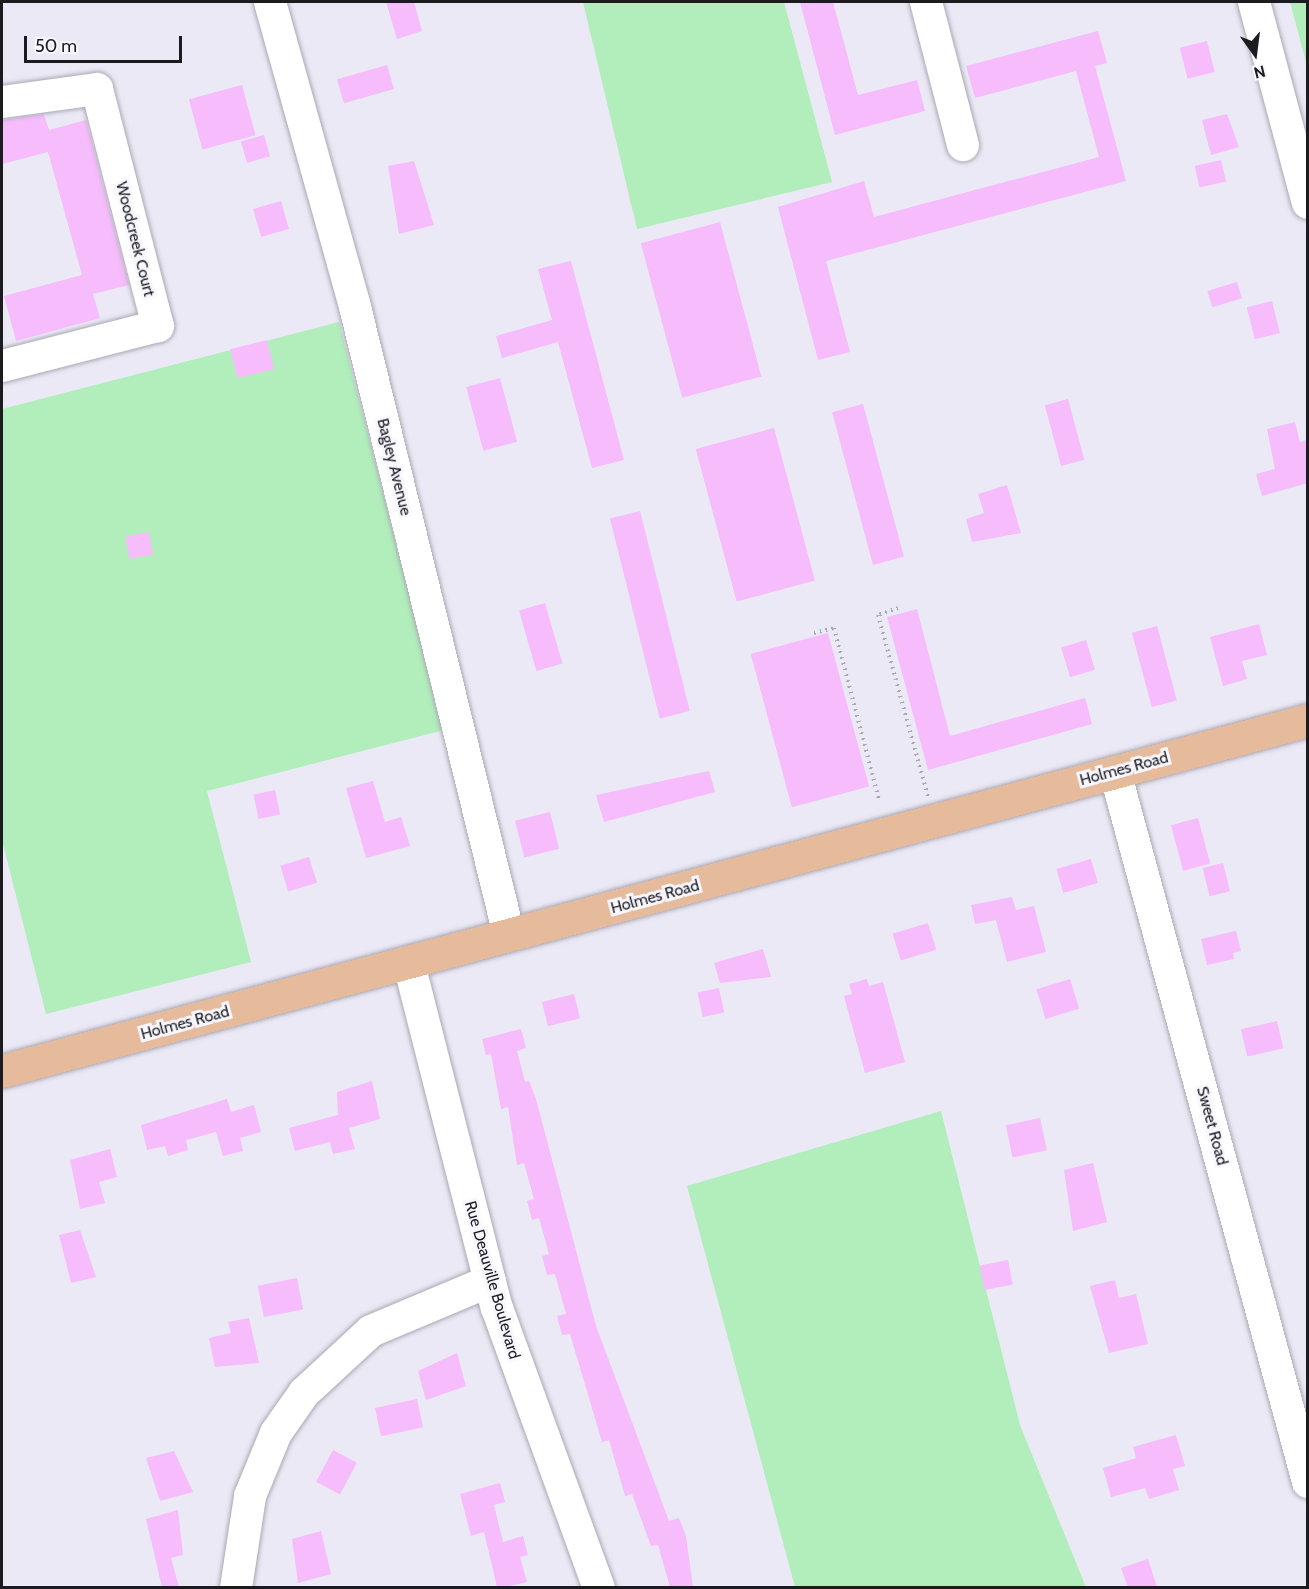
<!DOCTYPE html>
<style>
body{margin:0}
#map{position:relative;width:1309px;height:1589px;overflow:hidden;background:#ebe9f5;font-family:Cabin,sans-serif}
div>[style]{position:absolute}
.green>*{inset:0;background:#b1eebb}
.building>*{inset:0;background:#f6bcfc;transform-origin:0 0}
.path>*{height:4px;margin-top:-2px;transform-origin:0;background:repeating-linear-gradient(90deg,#aaa8b2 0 1.5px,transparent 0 6px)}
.roads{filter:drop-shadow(0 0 2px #aba8b4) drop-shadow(0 0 2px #aba8b4)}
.minor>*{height:32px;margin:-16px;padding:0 16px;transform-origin:16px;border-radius:16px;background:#fff}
.major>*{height:33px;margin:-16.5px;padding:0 16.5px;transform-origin:16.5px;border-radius:16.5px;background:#e6bb9b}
span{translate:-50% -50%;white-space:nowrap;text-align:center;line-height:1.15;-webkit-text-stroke:6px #f8f7fe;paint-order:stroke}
.street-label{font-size:16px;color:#1c1c20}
.frame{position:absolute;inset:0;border:3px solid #1c1c20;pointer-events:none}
.north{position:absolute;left:1225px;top:24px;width:60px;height:60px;-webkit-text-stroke:4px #f8f7fe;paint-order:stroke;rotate:166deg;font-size:16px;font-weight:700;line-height:24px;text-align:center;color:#1c1c20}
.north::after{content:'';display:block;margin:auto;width:21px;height:27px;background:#1c1c20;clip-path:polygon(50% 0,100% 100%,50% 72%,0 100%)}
.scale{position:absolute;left:24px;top:36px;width:158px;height:27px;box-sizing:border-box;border:3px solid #1c1c20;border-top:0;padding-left:8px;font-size:18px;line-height:21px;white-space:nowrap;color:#1c1c20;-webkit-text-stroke:4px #f8f7fe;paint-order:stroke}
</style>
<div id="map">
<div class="green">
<div style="clip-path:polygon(583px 2px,784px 2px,832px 182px,637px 229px)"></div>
<div style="clip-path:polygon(1290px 2px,1307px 2px,1307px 66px,1294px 17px)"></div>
<div style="clip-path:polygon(339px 322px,444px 730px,207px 791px,251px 962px,46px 1014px,2px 840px,2px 409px)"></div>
<div style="clip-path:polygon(941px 1111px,1020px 1425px,1086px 1587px,795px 1587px,687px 1186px)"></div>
</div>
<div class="building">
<div style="clip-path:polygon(386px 2px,414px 2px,422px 31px,397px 39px)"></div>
<div style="clip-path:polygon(800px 2px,833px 2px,858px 95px,917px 80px,925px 111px,835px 135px)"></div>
<div style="clip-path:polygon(1098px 31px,1107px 63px,1095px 66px,1126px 181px,826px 261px,850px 352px,818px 360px,778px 207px,864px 181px,874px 217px,1099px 157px,1076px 71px,975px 98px,966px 66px)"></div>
<div style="left:1207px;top:41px;width:32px;height:28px;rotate:76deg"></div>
<div style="left:387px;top:65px;width:25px;height:52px;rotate:74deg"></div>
<div style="left:242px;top:85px;width:52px;height:55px;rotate:75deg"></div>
<div style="clip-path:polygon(44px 114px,49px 130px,86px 120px,129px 285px,93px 294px,100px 318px,16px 341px,4px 296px,82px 275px,48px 152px,2px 164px,2px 120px)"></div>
<div style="clip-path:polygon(1227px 114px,1239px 147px,1211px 155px,1202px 120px)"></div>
<div style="left:264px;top:135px;width:22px;height:24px;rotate:74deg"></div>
<div style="left:1221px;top:160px;width:22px;height:27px;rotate:77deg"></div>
<div style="clip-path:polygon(414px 161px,434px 225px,399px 234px,388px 166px)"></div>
<div style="left:281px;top:201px;width:29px;height:29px;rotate:74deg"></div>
<div style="left:720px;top:222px;width:160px;height:82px;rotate:75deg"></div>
<div style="clip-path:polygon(571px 261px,624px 460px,592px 468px,558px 342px,502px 358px,496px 336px,552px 320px,538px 269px)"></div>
<div style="left:1237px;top:282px;width:17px;height:31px;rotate:73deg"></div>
<div style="left:1272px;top:301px;width:33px;height:26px;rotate:76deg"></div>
<div style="left:267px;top:340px;width:30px;height:38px;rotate:76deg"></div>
<div style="left:500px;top:378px;width:66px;height:35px;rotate:75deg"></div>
<div style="left:1068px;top:399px;width:63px;height:24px;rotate:75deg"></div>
<div style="left:863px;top:404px;width:158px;height:32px;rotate:75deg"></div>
<div style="clip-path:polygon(1295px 422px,1300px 442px,1308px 440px,1308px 483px,1262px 496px,1256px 474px,1275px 469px,1267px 429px)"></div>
<div style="left:774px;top:428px;width:158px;height:81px;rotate:75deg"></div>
<div style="clip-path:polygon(1007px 485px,1021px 533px,972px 542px,966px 519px,984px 513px,978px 494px)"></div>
<div style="left:640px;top:511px;width:206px;height:31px;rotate:76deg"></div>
<div style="left:149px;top:532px;width:23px;height:24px;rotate:80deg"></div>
<div style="left:545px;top:603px;width:63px;height:27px;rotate:74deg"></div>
<div style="clip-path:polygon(917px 609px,950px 736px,1085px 698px,1092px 724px,928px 770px,887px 617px)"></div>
<div style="clip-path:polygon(1259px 624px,1267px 655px,1242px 661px,1247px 679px,1223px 686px,1210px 637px)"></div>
<div style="left:1157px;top:626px;width:77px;height:26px;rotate:75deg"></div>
<div style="left:828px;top:633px;width:159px;height:80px;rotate:75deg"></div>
<div style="left:1086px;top:640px;width:31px;height:26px;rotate:73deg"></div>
<div style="clip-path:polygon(709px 771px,715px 792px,604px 822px,596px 795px)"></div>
<div style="clip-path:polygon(373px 781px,385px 822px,401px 817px,410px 846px,366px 858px,346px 788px)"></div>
<div style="left:275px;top:790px;width:25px;height:22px;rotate:78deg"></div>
<div style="left:550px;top:812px;width:38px;height:36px;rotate:76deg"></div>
<div style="left:1198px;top:818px;width:47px;height:28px;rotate:75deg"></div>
<div style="left:309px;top:857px;width:27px;height:30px;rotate:73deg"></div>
<div style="left:1091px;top:859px;width:25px;height:36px;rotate:74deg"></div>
<div style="left:1223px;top:863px;width:29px;height:21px;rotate:76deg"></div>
<div style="clip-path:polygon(1012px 897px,1016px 910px,1034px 906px,1046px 952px,1007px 962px,996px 920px,975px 924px,971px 905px)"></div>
<div style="left:928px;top:923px;width:28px;height:37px;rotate:73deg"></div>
<div style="clip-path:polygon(1236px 931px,1241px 951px,1233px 953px,1234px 959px,1207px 965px,1201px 939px)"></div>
<div style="clip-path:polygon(763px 949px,771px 977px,720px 983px,714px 963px)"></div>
<div style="clip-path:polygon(867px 979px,869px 986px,883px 982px,905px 1062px,865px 1073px,844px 996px,852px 994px,849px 984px)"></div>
<div style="left:1070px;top:979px;width:31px;height:35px;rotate:73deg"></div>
<div style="left:719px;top:988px;width:25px;height:22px;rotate:78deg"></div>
<div style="left:574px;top:994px;width:25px;height:33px;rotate:76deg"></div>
<div style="left:1277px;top:1021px;width:28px;height:37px;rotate:77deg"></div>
<div style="clip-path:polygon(521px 1029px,526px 1048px,517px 1051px,525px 1082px,529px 1081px,536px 1099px,596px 1326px,669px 1521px,679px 1518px,686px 1536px,693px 1587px,670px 1587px,658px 1545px,651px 1546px,632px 1494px,625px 1496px,609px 1440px,602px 1442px,570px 1334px,562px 1335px,557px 1316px,566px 1314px,555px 1274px,547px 1275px,542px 1256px,549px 1254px,539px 1218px,532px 1220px,527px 1201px,534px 1199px,524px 1163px,517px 1165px,508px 1107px,501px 1109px,491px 1054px,486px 1055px,482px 1039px)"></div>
<div style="clip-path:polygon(372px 1081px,380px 1119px,349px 1128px,355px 1149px,333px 1154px,330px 1142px,295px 1151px,289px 1128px,338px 1115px,337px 1092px)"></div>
<div style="clip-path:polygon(227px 1099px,231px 1112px,254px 1105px,261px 1132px,240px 1138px,243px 1151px,223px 1156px,216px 1132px,186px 1140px,188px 1150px,168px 1156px,165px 1146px,147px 1150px,141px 1125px)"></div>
<div style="left:1040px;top:1118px;width:33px;height:35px;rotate:78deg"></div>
<div style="clip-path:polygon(110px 1149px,117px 1177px,99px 1182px,105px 1203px,80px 1209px,70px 1160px)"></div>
<div style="clip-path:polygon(1093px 1163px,1107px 1222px,1073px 1231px,1064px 1170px)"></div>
<div style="clip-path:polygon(80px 1230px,96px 1277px,71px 1283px,59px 1235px)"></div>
<div style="left:1008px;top:1260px;width:25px;height:29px;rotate:79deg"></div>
<div style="left:297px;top:1278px;width:32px;height:40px;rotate:79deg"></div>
<div style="clip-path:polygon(1115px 1280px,1119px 1298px,1136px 1294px,1148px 1344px,1109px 1353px,1090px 1286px)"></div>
<div style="clip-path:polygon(249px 1318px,259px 1363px,215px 1367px,209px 1338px,231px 1333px,228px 1322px)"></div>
<div style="clip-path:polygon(457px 1353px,466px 1386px,426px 1400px,418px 1371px)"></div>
<div style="left:417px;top:1399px;width:29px;height:43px;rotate:78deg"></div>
<div style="clip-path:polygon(1176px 1435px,1185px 1466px,1173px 1469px,1179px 1490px,1149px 1499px,1145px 1488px,1111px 1497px,1103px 1468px,1136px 1458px,1133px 1447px)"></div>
<div style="left:333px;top:1450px;width:27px;height:36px;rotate:28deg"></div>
<div style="clip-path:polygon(174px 1451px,193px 1492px,160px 1501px,146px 1458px)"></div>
<div style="clip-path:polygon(500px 1483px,505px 1502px,494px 1505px,503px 1542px,523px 1536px,528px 1555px,520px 1557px,527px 1582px,505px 1587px,497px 1587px,484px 1532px,471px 1536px,460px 1494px)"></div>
<div style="clip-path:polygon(178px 1510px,183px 1555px,171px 1558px,179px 1587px,162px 1587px,146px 1519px)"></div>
<div style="clip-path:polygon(321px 1531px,331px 1574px,298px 1583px,292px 1539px)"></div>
<div style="clip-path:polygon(1148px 1559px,1157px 1587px,1128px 1587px,1121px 1568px)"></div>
</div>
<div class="path">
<div style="left:898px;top:608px;width:21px;rotate:161deg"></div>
<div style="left:878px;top:615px;width:189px;rotate:74.6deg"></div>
<div style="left:814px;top:633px;width:21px;rotate:-14deg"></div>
<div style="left:834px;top:628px;width:177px;rotate:75.3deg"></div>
</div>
<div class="roads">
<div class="minor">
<div style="left:270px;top:2px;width:317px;rotate:74.4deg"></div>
<div style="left:355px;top:307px;width:647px;rotate:76.22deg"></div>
<div style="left:926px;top:2px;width:148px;rotate:75.5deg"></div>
<div style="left:1254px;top:2px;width:208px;rotate:75deg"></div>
<div style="left:2px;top:102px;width:96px;rotate:-7.8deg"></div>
<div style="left:97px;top:89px;width:245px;rotate:75.6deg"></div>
<div style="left:158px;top:326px;width:161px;rotate:165.6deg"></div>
<div style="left:1115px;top:772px;width:736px;rotate:74.79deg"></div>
<div style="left:409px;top:964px;width:355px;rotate:75.7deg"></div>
<div style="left:497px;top:1308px;width:298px;rotate:70deg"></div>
<div style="left:236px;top:1588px;width:93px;rotate:-81.3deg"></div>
<div style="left:250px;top:1496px;width:68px;rotate:-67.6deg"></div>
<div style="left:276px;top:1433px;width:49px;rotate:-55deg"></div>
<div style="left:304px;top:1393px;width:91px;rotate:-42.8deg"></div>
<div style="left:371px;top:1331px;width:129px;rotate:-22.8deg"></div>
</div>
<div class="major">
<div style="left:2px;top:1071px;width:1352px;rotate:-15.04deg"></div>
</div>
</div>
<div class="street-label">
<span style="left:135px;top:239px;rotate:76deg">Woodcreek Court</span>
<span style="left:394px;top:467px;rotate:76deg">Bagley Avenue</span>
<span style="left:1124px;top:769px;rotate:-15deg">Holmes Road</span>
<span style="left:655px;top:897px;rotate:-15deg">Holmes Road</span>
<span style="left:185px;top:1023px;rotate:-15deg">Holmes Road</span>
<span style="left:1212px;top:1126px;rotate:75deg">Sweet Road</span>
<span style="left:492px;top:1280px;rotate:74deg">Rue Deauville Boulevard</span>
</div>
<div class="frame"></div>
<div class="north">N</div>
<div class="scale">50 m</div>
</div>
